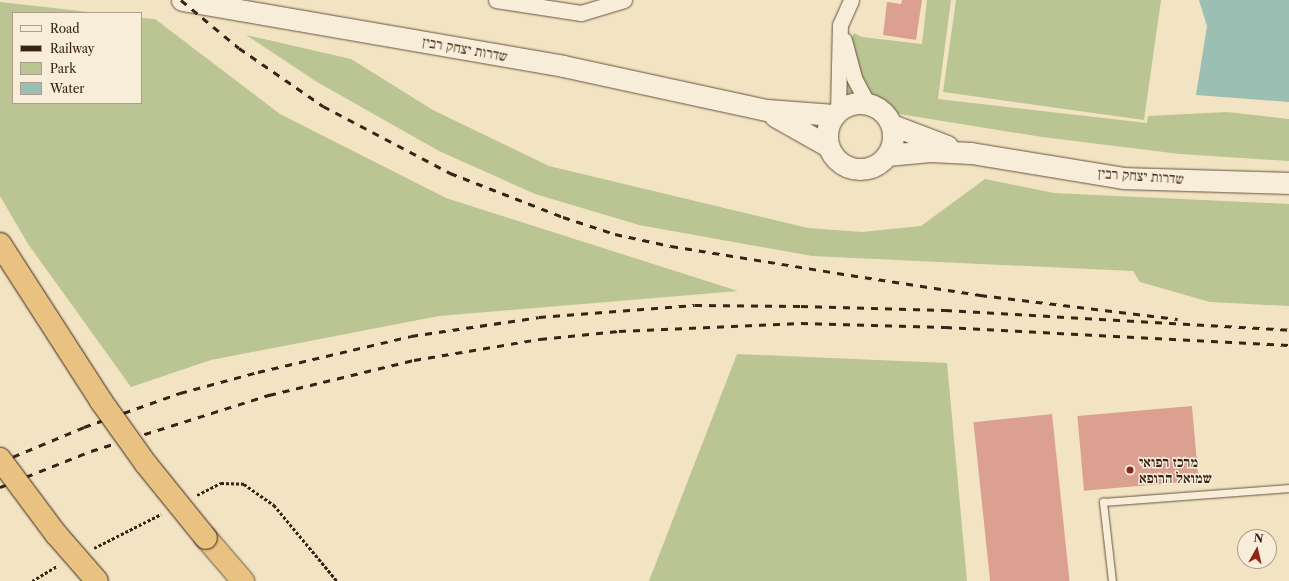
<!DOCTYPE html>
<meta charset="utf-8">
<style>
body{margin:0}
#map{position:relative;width:1289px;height:581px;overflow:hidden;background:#f2e4c3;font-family:"Libre Caslon Text","Frank Ruhl Libre",serif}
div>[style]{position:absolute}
.green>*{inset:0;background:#bbc493}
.water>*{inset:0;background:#9bbfb3}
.building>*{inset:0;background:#dca090;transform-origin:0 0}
.path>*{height:2.5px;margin-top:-1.25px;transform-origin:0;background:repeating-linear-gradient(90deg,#3a2217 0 3px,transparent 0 5px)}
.roads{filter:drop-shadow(0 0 1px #685242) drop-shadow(0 0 1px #685242)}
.lane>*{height:7px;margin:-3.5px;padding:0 3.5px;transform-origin:3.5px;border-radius:3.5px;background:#f7edd8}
.street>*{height:15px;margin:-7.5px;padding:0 7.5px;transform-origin:7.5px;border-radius:7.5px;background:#f7edd8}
.secondary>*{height:21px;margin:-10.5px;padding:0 10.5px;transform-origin:10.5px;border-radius:10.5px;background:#f7edd8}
.secondary>.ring{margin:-10.5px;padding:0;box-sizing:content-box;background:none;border:21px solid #f7edd8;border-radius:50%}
.highway>*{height:22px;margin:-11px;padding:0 11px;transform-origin:11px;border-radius:11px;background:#e9c282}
.rail>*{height:3px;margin-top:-1.5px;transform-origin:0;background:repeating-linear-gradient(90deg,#3a2217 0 7px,transparent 0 14px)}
.bridges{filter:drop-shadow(0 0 1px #3a2217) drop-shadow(0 0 1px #3a2217)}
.highway-bridge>*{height:22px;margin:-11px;padding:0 11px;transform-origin:11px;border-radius:11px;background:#e9c282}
.dots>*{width:11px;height:11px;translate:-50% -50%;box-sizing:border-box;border:2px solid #f7edd8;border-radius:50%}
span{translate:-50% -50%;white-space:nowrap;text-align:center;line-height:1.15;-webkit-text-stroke:3px #f7edd8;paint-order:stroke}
.street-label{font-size:14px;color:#3a2217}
.poi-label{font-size:14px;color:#3a2217;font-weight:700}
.left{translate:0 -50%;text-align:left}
.legend{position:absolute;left:12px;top:12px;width:130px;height:92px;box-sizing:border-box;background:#f7edd8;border:1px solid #ab9c8b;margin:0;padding:5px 7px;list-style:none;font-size:12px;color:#3a2217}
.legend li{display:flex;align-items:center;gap:8px;height:20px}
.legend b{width:20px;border:1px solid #ab9c8b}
.north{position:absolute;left:1237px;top:529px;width:40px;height:40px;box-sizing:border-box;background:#f7edd8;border:1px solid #ab9c8b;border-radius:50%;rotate:8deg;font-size:11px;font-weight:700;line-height:16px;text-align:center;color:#3a2217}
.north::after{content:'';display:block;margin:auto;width:14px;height:18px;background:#8f2418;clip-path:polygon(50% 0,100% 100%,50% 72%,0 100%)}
</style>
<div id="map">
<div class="green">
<div style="clip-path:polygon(927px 0,951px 0,938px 99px,1147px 123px,1148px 116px,1227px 112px,1289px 119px,1289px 161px,1180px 154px,1042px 137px,831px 103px,841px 60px,854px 33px,862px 37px,922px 44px)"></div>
<div style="clip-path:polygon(956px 0,1161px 0,1144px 120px,943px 92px)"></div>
<div style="clip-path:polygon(0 2px,98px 13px,13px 13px,13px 103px,141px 103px,141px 18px,155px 19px,280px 114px,446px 198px,738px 291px,439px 316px,211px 360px,131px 387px,28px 244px,0 196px)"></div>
<div style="clip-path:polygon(246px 35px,351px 59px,433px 110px,549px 166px,808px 228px,862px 232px,921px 226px,985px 179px,1054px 193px,1289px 204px,1289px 306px,1210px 302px,1140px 282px,1133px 271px,812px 256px,639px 225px,535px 194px,439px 151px,317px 82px)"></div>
<div style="clip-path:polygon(737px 354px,947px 363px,967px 581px,649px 581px)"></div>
</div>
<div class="water">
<div style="clip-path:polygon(1199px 0,1289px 0,1289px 102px,1196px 95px,1207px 26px)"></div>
</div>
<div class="building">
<div style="clip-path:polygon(902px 0,922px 0,916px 40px,883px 35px,887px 2px,901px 4px)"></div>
<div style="left:1192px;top:406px;width:75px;height:115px;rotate:85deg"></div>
<div style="left:1052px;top:414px;width:168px;height:79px;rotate:84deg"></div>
</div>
<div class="path">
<div style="left:197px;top:495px;width:27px;rotate:-27deg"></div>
<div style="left:221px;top:483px;width:23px;rotate:2deg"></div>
<div style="left:244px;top:484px;width:37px;rotate:35deg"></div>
<div style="left:274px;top:505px;width:99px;rotate:50.3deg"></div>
<div style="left:94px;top:548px;width:75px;rotate:-26.9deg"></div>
<div style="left:32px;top:581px;width:29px;rotate:-31deg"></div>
</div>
<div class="roads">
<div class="lane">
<div style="left:1112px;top:581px;width:80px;rotate:-96.5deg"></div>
<div style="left:1103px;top:502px;width:187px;rotate:-4.3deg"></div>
</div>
<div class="street">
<div style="left:496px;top:0;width:86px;rotate:8.7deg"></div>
<div style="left:581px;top:13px;width:45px;rotate:-16.8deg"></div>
<div style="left:844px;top:40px;width:39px;rotate:75deg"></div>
<div style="left:854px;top:78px;width:30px;rotate:62deg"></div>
<div style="left:838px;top:111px;width:86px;rotate:-88.7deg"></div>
<div style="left:840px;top:25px;width:27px;rotate:-66deg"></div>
</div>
<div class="secondary">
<div style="left:182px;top:0;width:387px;rotate:9.8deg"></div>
<div style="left:563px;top:66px;width:209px;rotate:12.2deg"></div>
<div style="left:767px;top:110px;width:67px;rotate:4.3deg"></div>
<div class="ring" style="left:827px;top:103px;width:45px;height:45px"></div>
<div style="left:775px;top:116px;width:61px;rotate:29.5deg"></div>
<div style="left:892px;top:125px;width:59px;rotate:20.9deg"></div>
<div style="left:887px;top:155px;width:43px;rotate:-5.3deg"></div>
<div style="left:930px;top:151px;width:41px;rotate:2.8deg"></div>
<div style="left:971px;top:153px;width:154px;rotate:9.3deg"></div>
<div style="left:1123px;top:178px;width:166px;rotate:1.7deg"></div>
</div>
<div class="highway">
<div style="left:206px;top:538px;width:57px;rotate:49.3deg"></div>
</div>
</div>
<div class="rail">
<div style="left:181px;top:0;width:75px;rotate:39.6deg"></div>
<div style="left:239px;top:48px;width:102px;rotate:34.6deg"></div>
<div style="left:323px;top:106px;width:144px;rotate:27.8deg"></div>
<div style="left:450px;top:173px;width:121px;rotate:21.3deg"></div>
<div style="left:563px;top:217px;width:55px;rotate:18.1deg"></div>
<div style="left:615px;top:234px;width:57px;rotate:12.1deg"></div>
<div style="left:671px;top:246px;width:168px;rotate:9.2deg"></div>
<div style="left:837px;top:273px;width:145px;rotate:8.7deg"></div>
<div style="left:980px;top:295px;width:199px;rotate:6.9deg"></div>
<div style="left:0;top:462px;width:91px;rotate:-22.6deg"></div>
<div style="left:84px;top:427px;width:102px;rotate:-19.5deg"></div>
<div style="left:180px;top:393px;width:81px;rotate:-15.1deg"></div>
<div style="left:258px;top:372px;width:157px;rotate:-13.2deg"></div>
<div style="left:411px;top:336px;width:129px;rotate:-8.4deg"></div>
<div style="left:539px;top:317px;width:156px;rotate:-4.4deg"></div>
<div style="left:695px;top:305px;width:106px;rotate:0.5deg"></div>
<div style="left:801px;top:306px;width:144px;rotate:1.6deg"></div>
<div style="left:945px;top:310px;width:345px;rotate:3.3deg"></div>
<div style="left:0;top:487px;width:98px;rotate:-21.6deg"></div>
<div style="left:91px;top:451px;width:187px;rotate:-17.5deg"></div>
<div style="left:269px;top:395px;width:149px;rotate:-13.6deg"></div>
<div style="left:414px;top:360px;width:128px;rotate:-9.5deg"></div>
<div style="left:540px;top:339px;width:79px;rotate:-5.8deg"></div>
<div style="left:619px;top:331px;width:182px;rotate:-2.5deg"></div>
<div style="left:801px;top:323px;width:144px;rotate:1.6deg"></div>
<div style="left:945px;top:327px;width:344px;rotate:3deg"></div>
</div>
<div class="bridges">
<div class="highway-bridge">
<div style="left:0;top:244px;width:187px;rotate:57.2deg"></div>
<div style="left:101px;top:401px;width:77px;rotate:54.5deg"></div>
<div style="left:146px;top:464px;width:95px;rotate:51deg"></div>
<div style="left:0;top:459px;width:94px;rotate:53.3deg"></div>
<div style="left:56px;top:534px;width:62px;rotate:48.9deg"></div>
</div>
</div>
<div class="dots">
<div style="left:1130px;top:470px;background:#8f2418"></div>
</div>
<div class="street-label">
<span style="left:465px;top:49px;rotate:10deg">שדרות יצחק רבין</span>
<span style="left:1141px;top:176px;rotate:4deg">שדרות יצחק רבין</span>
</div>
<div class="poi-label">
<span class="left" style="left:1139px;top:470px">מרכז רפואי<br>שמואל הרופא</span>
</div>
<ul class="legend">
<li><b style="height:5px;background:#f7edd8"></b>Road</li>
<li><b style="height:5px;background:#3a2217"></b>Railway</li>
<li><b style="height:11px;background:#bbc493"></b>Park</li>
<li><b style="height:11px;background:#9bbfb3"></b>Water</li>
</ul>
<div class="north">N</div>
</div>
